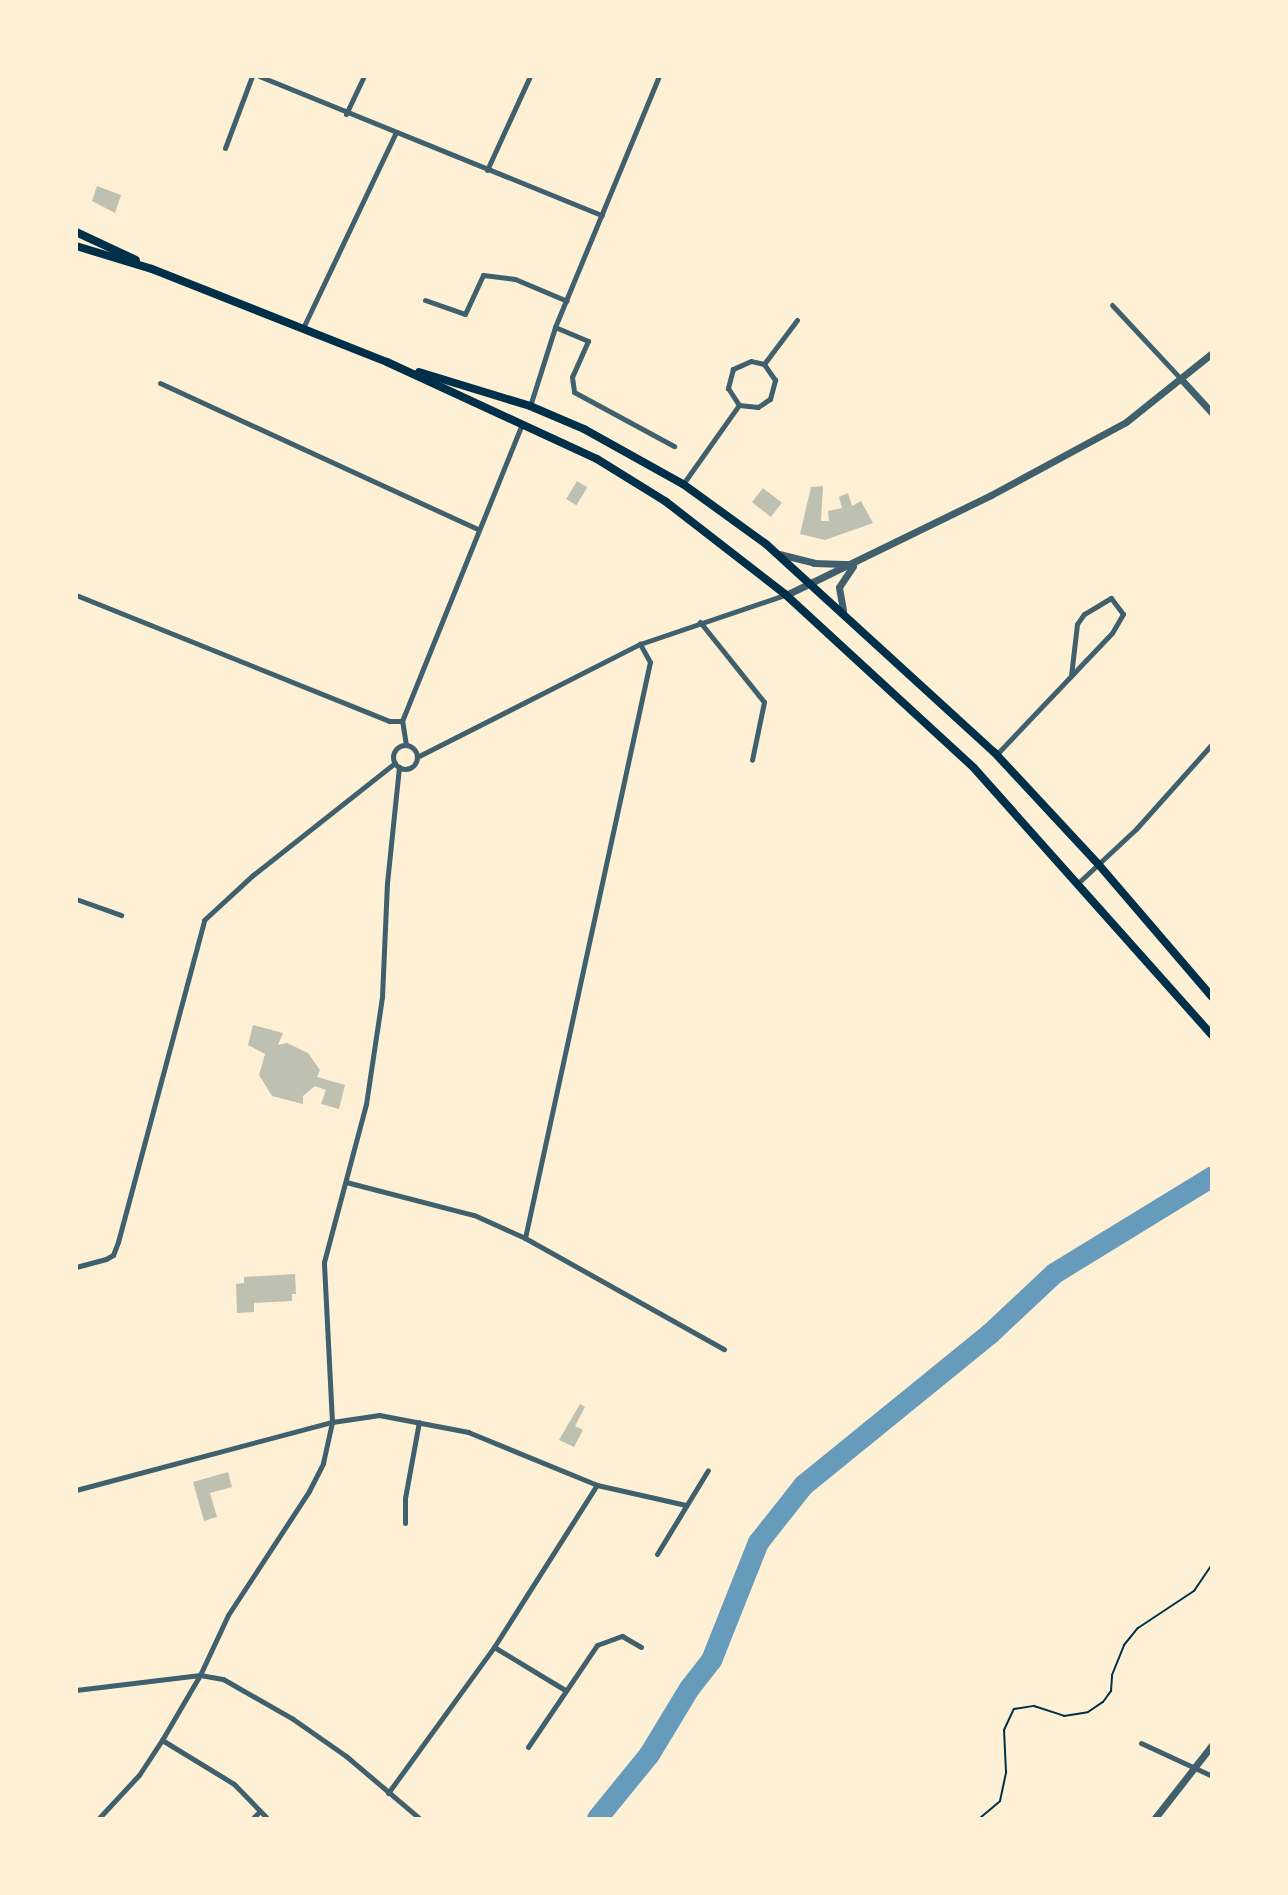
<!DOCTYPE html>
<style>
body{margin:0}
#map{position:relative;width:1288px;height:1895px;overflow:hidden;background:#fdf0d5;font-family:"Titillium Web",sans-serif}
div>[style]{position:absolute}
.river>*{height:21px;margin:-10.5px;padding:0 10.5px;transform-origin:10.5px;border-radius:10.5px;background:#669bbc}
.building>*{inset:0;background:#bec0b2;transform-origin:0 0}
.path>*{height:2px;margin:-1px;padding:0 1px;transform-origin:1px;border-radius:1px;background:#003049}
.minor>*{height:5px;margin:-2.5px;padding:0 2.5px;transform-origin:2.5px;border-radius:2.5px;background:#3f606c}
.minor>.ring{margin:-2.5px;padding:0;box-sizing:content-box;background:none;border:5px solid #3f606c;border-radius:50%}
.tertiary>*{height:7px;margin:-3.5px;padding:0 3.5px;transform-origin:3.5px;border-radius:3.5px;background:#3f606c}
.secondary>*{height:8px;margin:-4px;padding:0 4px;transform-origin:4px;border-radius:4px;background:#003049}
span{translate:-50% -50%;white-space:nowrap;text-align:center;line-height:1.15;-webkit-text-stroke:4.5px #fdf0d5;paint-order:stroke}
.frame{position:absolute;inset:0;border:78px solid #fdf0d5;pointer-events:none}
</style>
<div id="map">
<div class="river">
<div style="left:597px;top:1818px;width:82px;rotate:-50.9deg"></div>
<div style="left:649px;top:1754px;width:77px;rotate:-58.8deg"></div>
<div style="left:689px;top:1688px;width:36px;rotate:-52deg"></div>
<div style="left:711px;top:1660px;width:127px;rotate:-68.3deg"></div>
<div style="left:758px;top:1542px;width:73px;rotate:-51.7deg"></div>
<div style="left:803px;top:1485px;width:241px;rotate:-39.1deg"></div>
<div style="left:990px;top:1333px;width:88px;rotate:-43.2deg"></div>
<div style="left:1054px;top:1273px;width:185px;rotate:-31.5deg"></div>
</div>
<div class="building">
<div style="clip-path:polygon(97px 186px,121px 195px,115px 213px,92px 201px)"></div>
<div style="left:577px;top:481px;width:12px;height:21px;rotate:31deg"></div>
<div style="clip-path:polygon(823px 486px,821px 521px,829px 521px,828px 511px,842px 508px,839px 497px,848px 493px,852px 506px,861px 501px,873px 523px,825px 540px,800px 534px,811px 487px)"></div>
<div style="left:763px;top:488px;width:24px;height:18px;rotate:38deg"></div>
<div style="clip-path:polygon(253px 1025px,283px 1033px,278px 1045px,287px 1043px,308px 1053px,320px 1070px,317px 1077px,345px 1085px,339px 1109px,321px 1104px,326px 1090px,315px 1086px,303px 1096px,303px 1104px,272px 1096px,259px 1075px,265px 1054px,248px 1045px)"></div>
<div style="clip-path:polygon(295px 1274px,296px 1294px,292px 1294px,292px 1301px,254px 1303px,254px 1312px,237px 1313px,236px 1284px,244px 1283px,244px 1277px)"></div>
<div style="clip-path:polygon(580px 1404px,585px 1407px,575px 1426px,583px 1430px,574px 1447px,559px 1440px)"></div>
<div style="clip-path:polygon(228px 1472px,232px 1487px,210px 1493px,217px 1517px,204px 1521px,193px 1482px)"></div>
</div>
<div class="path">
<div style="left:980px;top:1818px;width:26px;rotate:-40deg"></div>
<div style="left:1000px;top:1801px;width:30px;rotate:-78deg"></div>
<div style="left:1006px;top:1772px;width:42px;rotate:-92.7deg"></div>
<div style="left:1004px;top:1730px;width:23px;rotate:-65deg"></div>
<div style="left:1014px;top:1709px;width:20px;rotate:-9deg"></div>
<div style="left:1034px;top:1706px;width:32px;rotate:18deg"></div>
<div style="left:1064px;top:1716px;width:24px;rotate:-9deg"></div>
<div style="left:1088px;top:1712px;width:18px;rotate:-34deg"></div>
<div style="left:1103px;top:1702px;width:14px;rotate:-54deg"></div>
<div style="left:1111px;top:1691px;width:16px;rotate:-86deg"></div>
<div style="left:1112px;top:1675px;width:32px;rotate:-68deg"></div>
<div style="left:1124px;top:1645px;width:22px;rotate:-51deg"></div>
<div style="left:1138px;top:1628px;width:67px;rotate:-33.5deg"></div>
<div style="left:1194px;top:1591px;width:32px;rotate:-56deg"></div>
</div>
<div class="minor">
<div style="left:259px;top:76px;width:370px;rotate:22.1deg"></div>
<div style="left:346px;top:114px;width:42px;rotate:-64.7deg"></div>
<div style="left:225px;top:148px;width:77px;rotate:-69.4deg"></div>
<div style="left:487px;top:170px;width:103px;rotate:-65.4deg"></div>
<div style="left:425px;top:300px;width:42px;rotate:19.3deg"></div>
<div style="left:465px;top:314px;width:43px;rotate:-65.2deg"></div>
<div style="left:483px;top:275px;width:32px;rotate:7deg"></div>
<div style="left:515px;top:279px;width:56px;rotate:22.9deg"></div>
<div style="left:1112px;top:305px;width:101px;rotate:47deg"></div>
<div style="left:555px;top:327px;width:36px;rotate:23deg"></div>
<div style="left:588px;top:341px;width:39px;rotate:114deg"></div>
<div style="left:572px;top:377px;width:15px;rotate:82deg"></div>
<div style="left:574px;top:392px;width:114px;rotate:28.4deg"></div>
<div style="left:303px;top:328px;width:215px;rotate:-64.6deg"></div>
<div style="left:764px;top:364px;width:55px;rotate:-53.1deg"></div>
<div style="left:160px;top:383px;width:349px;rotate:24.7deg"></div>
<div style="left:530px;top:406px;width:83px;rotate:-72.4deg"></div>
<div style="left:555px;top:327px;width:272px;rotate:-67.5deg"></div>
<div style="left:683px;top:484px;width:97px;rotate:-54.7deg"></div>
<div style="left:739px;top:405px;width:19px;rotate:6deg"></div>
<div style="left:758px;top:407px;width:14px;rotate:-34deg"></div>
<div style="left:770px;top:399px;width:20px;rotate:-75deg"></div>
<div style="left:775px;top:380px;width:19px;rotate:-125deg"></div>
<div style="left:764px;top:364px;width:13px;rotate:-167deg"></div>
<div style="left:751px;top:361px;width:20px;rotate:156deg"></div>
<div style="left:733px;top:369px;width:20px;rotate:105deg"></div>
<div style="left:728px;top:388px;width:20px;rotate:57deg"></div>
<div style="left:76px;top:595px;width:338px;rotate:21.9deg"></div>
<div style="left:390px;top:721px;width:12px"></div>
<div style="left:700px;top:622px;width:102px;rotate:51.3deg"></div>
<div style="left:764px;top:702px;width:59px;rotate:101.7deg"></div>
<div style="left:406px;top:745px;width:24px;rotate:-99deg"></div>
<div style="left:402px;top:721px;width:320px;rotate:-68deg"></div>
<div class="ring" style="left:393px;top:745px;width:19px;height:19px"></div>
<div style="left:996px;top:755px;width:109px;rotate:-46.5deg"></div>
<div style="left:1071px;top:676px;width:59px;rotate:-46.4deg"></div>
<div style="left:1112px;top:633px;width:22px;rotate:-60deg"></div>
<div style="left:1123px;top:614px;width:20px;rotate:-127deg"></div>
<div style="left:1111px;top:598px;width:31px;rotate:149deg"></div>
<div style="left:1084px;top:614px;width:12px;rotate:125deg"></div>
<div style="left:1077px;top:624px;width:52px;rotate:96.6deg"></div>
<div style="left:417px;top:757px;width:250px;rotate:-26.9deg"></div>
<div style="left:640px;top:644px;width:153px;rotate:-18.7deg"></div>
<div style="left:1077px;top:884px;width:81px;rotate:-43deg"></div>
<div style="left:1136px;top:829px;width:114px;rotate:-48.2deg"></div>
<div style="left:76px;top:899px;width:48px;rotate:19.6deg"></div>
<div style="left:346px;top:1182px;width:132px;rotate:14.5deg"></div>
<div style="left:474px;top:1215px;width:56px;rotate:24.3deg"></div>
<div style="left:525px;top:1238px;width:228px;rotate:29.2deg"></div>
<div style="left:525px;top:1238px;width:589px;rotate:-77.76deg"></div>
<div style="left:650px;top:662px;width:21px;rotate:-119deg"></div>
<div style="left:76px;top:1267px;width:31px;rotate:-15deg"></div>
<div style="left:106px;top:1259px;width:8px;rotate:-30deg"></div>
<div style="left:113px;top:1255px;width:14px;rotate:-69deg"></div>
<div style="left:118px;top:1242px;width:333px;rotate:-75deg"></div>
<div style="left:204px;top:920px;width:67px;rotate:-42.6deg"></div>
<div style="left:253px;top:875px;width:181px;rotate:-38.3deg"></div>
<div style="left:76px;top:1490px;width:265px;rotate:-14.9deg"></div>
<div style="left:332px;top:1422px;width:48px;rotate:-8.5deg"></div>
<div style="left:379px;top:1415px;width:91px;rotate:10.8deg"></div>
<div style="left:468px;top:1432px;width:139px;rotate:22.3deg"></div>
<div style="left:597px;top:1485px;width:91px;rotate:12.7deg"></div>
<div style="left:405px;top:1523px;width:25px;rotate:-90deg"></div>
<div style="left:405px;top:1498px;width:77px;rotate:-79.6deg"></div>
<div style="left:657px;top:1554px;width:98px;rotate:-58.7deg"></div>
<div style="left:494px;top:1647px;width:83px;rotate:31.2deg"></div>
<div style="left:76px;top:1690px;width:125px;rotate:-6.9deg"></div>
<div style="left:200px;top:1675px;width:23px;rotate:10deg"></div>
<div style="left:223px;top:1679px;width:81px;rotate:29.7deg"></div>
<div style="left:293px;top:1719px;width:65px;rotate:34.9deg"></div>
<div style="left:346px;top:1756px;width:96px;rotate:40.3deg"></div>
<div style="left:162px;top:1740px;width:84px;rotate:31.4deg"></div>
<div style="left:234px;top:1784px;width:47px;rotate:45.9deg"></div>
<div style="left:1141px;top:1743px;width:78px;rotate:24.9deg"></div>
<div style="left:528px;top:1747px;width:123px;rotate:-55.9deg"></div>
<div style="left:597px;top:1645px;width:27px;rotate:-20deg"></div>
<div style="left:622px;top:1636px;width:22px;rotate:30deg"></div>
<div style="left:388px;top:1793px;width:180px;rotate:-54deg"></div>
<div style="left:494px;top:1647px;width:192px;rotate:-57.6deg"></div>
<div style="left:99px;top:1818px;width:59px;rotate:-47.1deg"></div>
<div style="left:139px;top:1775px;width:42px;rotate:-56.7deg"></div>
<div style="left:162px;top:1740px;width:75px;rotate:-59.7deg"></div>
<div style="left:200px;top:1675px;width:66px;rotate:-65deg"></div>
<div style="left:228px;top:1615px;width:148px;rotate:-56.8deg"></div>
<div style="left:309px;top:1491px;width:31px;rotate:-63deg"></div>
<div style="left:323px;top:1463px;width:42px;rotate:-77.6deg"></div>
<div style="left:332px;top:1422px;width:160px;rotate:-92.9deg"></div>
<div style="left:324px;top:1262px;width:163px;rotate:-75.1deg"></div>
<div style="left:366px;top:1104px;width:108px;rotate:-81.5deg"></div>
<div style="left:382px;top:997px;width:114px;rotate:-87.5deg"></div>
<div style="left:387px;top:883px;width:117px;rotate:-84.1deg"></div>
<div style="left:253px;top:1818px;width:10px;rotate:-45deg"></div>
</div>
<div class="tertiary">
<div style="left:1181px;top:379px;width:46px;rotate:47.6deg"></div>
<div style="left:779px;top:554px;width:36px;rotate:14deg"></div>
<div style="left:814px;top:563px;width:37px;rotate:2deg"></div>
<div style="left:786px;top:595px;width:228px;rotate:-26deg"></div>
<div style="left:991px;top:495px;width:153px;rotate:-28.4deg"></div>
<div style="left:1126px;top:422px;width:110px;rotate:-38.7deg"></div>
<div style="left:843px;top:610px;width:23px;rotate:-100deg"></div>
<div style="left:839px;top:587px;width:25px;rotate:-56deg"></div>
<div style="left:1155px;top:1818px;width:93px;rotate:-52deg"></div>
</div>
<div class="secondary">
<div style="left:76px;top:232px;width:66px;rotate:25deg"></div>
<div style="left:76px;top:246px;width:79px;rotate:16.8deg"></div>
<div style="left:152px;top:269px;width:253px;rotate:21.6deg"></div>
<div style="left:387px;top:362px;width:231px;rotate:24.8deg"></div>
<div style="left:597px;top:459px;width:80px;rotate:31.7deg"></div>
<div style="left:665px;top:501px;width:153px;rotate:37.8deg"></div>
<div style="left:786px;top:595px;width:255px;rotate:42.6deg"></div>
<div style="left:974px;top:768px;width:358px;rotate:48.3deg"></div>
<div style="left:419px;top:372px;width:116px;rotate:17deg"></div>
<div style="left:530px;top:406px;width:59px;rotate:23.1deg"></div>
<div style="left:584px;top:429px;width:113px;rotate:29.1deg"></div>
<div style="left:683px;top:484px;width:102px;rotate:35.9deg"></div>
<div style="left:766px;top:544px;width:309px;rotate:42.4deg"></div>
<div style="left:994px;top:752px;width:154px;rotate:47.1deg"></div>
<div style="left:1099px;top:865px;width:174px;rotate:49.4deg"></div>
</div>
<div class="frame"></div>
</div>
